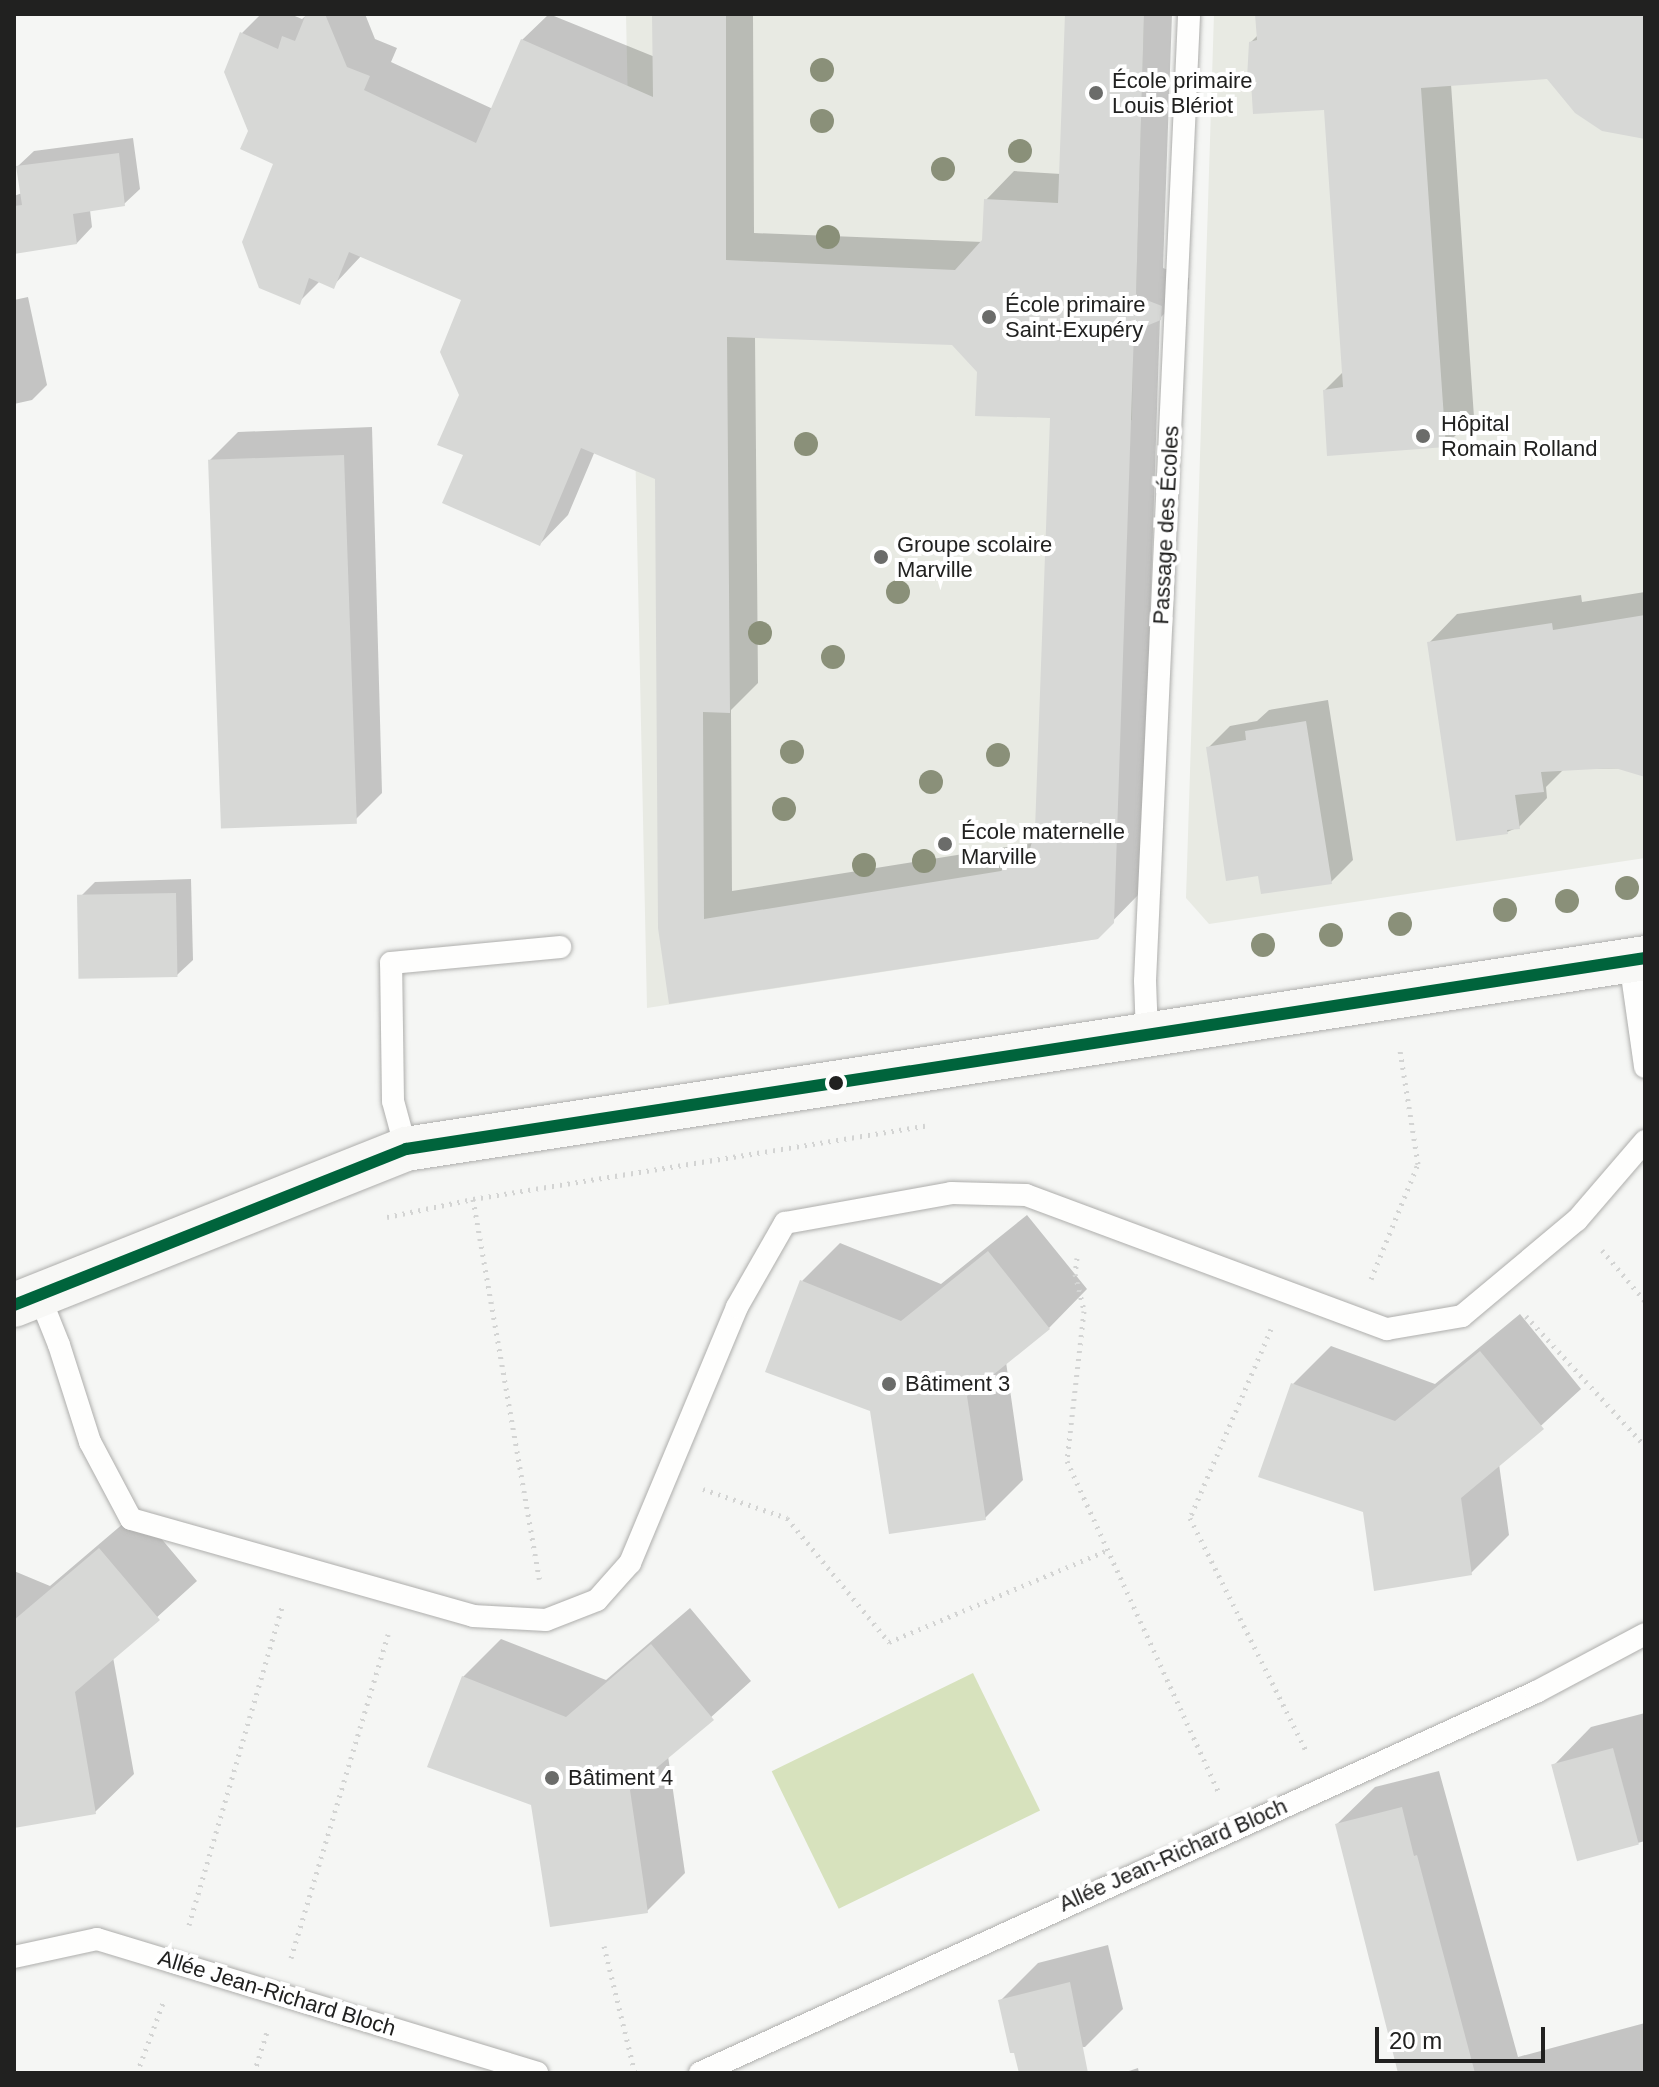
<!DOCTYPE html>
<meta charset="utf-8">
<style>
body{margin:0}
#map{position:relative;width:1659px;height:2087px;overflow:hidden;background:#f5f6f4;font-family:Arial,sans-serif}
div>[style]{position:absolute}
.built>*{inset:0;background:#e8eae3}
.green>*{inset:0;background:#d7e2bd;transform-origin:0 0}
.shadow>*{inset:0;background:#0003}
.building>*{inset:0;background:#d7d8d6;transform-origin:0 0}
.path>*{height:5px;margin-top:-2.5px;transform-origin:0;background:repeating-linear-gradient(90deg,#d3d4d3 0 2px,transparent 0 8px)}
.roads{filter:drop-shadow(0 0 2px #aeaeac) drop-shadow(0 0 2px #aeaeac)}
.lane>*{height:22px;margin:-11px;padding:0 11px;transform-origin:11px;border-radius:11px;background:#fefefd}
.secondary>*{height:44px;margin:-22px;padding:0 22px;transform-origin:22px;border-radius:22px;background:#f8f8f6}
.bus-1>*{height:12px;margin:-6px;padding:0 6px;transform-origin:6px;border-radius:6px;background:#00643c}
.trees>*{width:24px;height:24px;margin:-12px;border-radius:50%;background:#8a9079}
.dots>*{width:22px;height:22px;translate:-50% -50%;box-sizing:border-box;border:4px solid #fff;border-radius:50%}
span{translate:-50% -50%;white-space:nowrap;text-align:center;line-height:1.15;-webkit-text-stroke:8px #fff;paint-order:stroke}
.poi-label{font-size:22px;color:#212120}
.left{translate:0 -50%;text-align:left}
.street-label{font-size:22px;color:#212120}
.frame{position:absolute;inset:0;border:16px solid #212120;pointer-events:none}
.scale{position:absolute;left:1375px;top:2027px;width:170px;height:36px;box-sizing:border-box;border:4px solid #212120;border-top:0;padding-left:10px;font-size:24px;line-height:28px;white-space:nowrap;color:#212120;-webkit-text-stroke:6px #fff;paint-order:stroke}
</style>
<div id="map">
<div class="built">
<div style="clip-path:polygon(626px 14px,1144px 14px,1136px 295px,1146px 300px,1144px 326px,1133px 331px,1132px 420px,1129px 421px,1098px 939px,647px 1008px)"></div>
<div style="clip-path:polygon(1214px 14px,1645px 14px,1645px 858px,1209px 924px,1186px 898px)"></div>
</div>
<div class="green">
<div style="left:973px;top:1673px;width:153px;height:224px;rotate:64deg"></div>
</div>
<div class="shadow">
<div style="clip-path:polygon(evenodd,261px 14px,290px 14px,302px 19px,308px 14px,365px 14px,375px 39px,397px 48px,391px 62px,493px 109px,522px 40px,549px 14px,655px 57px,654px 14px,753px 14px,754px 233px,983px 242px,986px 200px,1014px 171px,1061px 174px,1067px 14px,1172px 14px,1163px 268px,1189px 278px,1189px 289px,1160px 318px,1141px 892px,1097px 937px,671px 1002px,657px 477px,595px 451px,568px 515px,540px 544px,465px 454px,461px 395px,464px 299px,362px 255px,333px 286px,320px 281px,299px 302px,276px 163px,250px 131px,242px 33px,261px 14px,755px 336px,952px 343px,979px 372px,1052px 416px,1038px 811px,1032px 843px,732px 891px,731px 710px,758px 683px,755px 336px)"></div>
<div style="clip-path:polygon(1257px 14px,1645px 14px,1645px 135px,1548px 77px,1451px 84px,1474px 417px,1445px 446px,1325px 390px,1344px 371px,1326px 107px,1251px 42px,1258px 35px)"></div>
<div style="clip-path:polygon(133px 138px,140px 189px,124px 204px,90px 210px,92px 227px,77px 243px,14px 252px,14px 196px,22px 193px,18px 166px,34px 151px)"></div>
<div style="clip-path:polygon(28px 297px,47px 385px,32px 400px,14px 404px,14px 300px)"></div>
<div style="clip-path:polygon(372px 427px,382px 793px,353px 822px,210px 460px,238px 432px)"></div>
<div style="clip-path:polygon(1645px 592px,1645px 768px,1564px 769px,1546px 787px,1547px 798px,1519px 827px,1507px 832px,1429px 643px,1457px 614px,1581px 595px,1582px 602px)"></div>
<div style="clip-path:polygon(1328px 700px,1353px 860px,1331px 882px,1208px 748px,1230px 726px,1257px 721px,1269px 710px)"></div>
<div style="clip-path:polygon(191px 879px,193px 960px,177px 975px,79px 898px,95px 882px)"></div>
<div style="clip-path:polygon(1027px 1215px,1087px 1289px,1049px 1328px,1006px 1362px,1023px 1480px,985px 1518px,872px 1410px,802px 1281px,840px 1243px,941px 1284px)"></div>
<div style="clip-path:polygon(1520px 1314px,1581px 1389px,1499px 1464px,1509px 1535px,1471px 1573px,1364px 1510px,1293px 1384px,1331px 1346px,1435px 1384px)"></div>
<div style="clip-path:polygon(138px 1511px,197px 1581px,113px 1657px,134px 1774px,95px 1812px,14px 1826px,14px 1571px,50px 1586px)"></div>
<div style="clip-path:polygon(690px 1608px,751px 1681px,668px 1756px,685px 1873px,647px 1911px,533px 1803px,463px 1677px,501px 1639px,606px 1680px)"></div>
<div style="clip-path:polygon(1645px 1713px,1645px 1841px,1579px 1859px,1554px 1765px,1591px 1727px)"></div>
<div style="clip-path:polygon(1439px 1771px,1518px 2057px,1645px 2023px,1645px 2073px,1400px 2073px,1337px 1824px,1375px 1787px)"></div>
<div style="clip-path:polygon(1108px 1945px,1123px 2009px,1085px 2047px,1011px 2051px,1000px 2001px,1038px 1963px)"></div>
<div style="clip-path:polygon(1138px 2068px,1139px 2073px,1123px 2073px)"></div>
</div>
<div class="building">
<div style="clip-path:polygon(evenodd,306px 14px,325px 14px,347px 67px,370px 76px,364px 90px,476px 143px,521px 39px,653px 97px,652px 14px,726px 14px,726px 260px,955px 270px,982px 240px,984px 199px,1058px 203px,1065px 14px,1144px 14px,1136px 296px,1162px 306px,1161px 320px,1134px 331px,1114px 923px,1098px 939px,669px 1004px,658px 928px,655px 479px,581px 448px,540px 546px,442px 503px,463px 455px,437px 445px,459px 395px,440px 352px,461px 300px,349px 252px,334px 289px,309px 278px,300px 305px,259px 288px,242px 242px,273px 164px,240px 149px,248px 131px,224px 72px,240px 32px,278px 49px,282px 36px,295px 41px,306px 14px,727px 337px,952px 345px,977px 372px,975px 416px,1050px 418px,1035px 830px,1030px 849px,1001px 871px,704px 919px,703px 712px,730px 713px,727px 337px)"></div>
<div style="clip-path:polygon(1255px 14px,1645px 14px,1645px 139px,1602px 131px,1575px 113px,1547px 79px,1421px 88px,1446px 447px,1327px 456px,1323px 390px,1343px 387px,1324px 110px,1253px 114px,1251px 82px,1247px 79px,1249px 42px,1257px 40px)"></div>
<div style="clip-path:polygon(119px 153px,125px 206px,73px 214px,77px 244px,14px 254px,14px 206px,22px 205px,16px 166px)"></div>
<div style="left:344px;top:455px;width:369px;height:136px;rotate:88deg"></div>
<div style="clip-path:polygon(1645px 615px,1645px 777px,1615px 768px,1541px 772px,1544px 792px,1515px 795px,1520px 829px,1507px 830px,1508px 834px,1456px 841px,1427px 642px,1552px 623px,1553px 630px)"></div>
<div style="clip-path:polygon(1306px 721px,1332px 884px,1261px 894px,1258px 876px,1226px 881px,1206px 747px,1246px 740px,1245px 731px)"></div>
<div style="left:176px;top:893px;width:84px;height:99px;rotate:89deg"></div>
<div style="clip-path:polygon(988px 1251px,1050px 1329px,967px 1396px,986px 1520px,889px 1534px,870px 1411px,765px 1372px,800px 1280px,901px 1321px)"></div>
<div style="clip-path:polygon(1480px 1351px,1544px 1429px,1461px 1498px,1472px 1575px,1374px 1591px,1363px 1512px,1258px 1477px,1291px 1383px,1395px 1421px)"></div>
<div style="clip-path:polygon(99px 1548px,160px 1620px,75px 1692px,96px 1814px,14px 1828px,14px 1620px)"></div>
<div style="clip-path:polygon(651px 1644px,714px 1720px,630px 1790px,648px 1913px,550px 1927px,531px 1805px,427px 1767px,462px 1676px,566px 1717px)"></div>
<div style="left:1613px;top:1748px;width:100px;height:64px;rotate:75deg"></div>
<div style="clip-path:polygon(1402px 1807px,1414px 1856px,1417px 1855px,1475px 2073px,1398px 2073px,1335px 1824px)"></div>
<div style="clip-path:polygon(1070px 1982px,1088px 2073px,1019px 2073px,1014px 2053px,1010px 2053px,998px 2000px)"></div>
</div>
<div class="path">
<div style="left:473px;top:1199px;width:386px;rotate:80.1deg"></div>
<div style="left:387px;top:1217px;width:88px;rotate:-11.8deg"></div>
<div style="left:473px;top:1199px;width:458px;rotate:-9.2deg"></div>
<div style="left:1602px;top:1250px;width:67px;rotate:49.9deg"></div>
<div style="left:1077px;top:1258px;width:16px;rotate:97deg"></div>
<div style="left:1075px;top:1274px;width:38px;rotate:76deg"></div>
<div style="left:1084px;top:1311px;width:151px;rotate:96.5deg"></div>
<div style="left:1067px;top:1461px;width:365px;rotate:65.4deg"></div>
<div style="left:1371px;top:1279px;width:124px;rotate:-67.8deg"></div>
<div style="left:1418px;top:1164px;width:115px;rotate:-99deg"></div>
<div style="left:1526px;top:1316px;width:176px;rotate:47.5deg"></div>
<div style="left:1271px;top:1329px;width:206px;rotate:113.2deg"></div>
<div style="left:1190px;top:1518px;width:260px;rotate:63.5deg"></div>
<div style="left:703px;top:1489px;width:89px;rotate:19deg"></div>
<div style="left:787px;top:1518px;width:161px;rotate:50.6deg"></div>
<div style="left:889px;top:1642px;width:238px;rotate:-22.8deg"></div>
<div style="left:189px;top:1925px;width:334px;rotate:-73.7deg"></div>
<div style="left:604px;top:1946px;width:131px;rotate:76.3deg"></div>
<div style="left:291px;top:1958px;width:338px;rotate:-73.3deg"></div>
<div style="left:137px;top:2073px;width:75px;rotate:-69.6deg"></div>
<div style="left:254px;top:2073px;width:43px;rotate:-72.4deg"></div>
</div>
<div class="roads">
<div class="lane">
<div style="left:1630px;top:961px;width:107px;rotate:81.9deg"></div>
<div style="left:1147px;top:1035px;width:54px;rotate:-92.1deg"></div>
<div style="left:1145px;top:981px;width:968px;rotate:-87.39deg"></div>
<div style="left:406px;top:1149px;width:50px;rotate:-105.2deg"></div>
<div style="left:393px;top:1101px;width:138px;rotate:-90.8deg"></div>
<div style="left:391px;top:963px;width:170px;rotate:-5.4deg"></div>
<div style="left:39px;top:1295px;width:54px;rotate:68.2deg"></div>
<div style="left:59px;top:1345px;width:102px;rotate:72.3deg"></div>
<div style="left:90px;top:1442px;width:87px;rotate:62deg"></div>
<div style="left:131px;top:1519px;width:355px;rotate:15.8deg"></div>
<div style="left:473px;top:1616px;width:73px;rotate:3.1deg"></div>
<div style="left:546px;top:1620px;width:55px;rotate:-21.4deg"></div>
<div style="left:597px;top:1600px;width:50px;rotate:-48.3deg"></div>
<div style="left:630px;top:1563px;width:277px;rotate:-67.3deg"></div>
<div style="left:737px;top:1307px;width:97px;rotate:-60.3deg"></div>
<div style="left:785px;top:1223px;width:169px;rotate:-10.2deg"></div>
<div style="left:951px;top:1193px;width:75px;rotate:1.5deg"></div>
<div style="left:1026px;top:1195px;width:385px;rotate:20.4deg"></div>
<div style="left:1387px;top:1329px;width:76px;rotate:-9.8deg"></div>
<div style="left:1462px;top:1316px;width:150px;rotate:-39.9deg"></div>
<div style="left:1577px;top:1220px;width:104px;rotate:-49.3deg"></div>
<div style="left:14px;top:1957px;width:85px;rotate:-12.2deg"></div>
<div style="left:97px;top:1939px;width:460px;rotate:16.9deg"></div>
<div style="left:700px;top:2073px;width:919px;rotate:-24.5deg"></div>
<div style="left:1536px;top:1692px;width:123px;rotate:-28deg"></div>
</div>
<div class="secondary">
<div style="left:14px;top:1305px;width:422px;rotate:-21.7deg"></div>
<div style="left:406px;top:1149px;width:1254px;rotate:-8.76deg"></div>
</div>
</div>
<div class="bus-1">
<div style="left:14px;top:1305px;width:422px;rotate:-21.7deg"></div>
<div style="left:406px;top:1149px;width:1254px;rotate:-8.76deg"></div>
</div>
<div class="trees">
<div style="left:822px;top:70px"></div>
<div style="left:822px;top:121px"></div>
<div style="left:1020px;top:151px"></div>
<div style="left:943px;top:169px"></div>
<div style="left:828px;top:237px"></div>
<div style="left:806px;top:444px"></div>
<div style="left:898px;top:592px"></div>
<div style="left:760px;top:633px"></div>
<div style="left:833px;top:657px"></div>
<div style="left:792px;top:752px"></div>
<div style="left:998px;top:755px"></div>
<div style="left:931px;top:782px"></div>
<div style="left:784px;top:809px"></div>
<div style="left:924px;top:861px"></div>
<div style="left:864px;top:865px"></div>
<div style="left:1627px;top:888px"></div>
<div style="left:1567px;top:901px"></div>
<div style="left:1505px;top:910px"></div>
<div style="left:1400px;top:924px"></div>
<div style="left:1331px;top:935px"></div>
<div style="left:1263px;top:945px"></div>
</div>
<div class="dots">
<div style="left:1096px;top:93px;background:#6b6c6a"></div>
<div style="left:989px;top:317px;background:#6b6c6a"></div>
<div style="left:1423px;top:436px;background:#6b6c6a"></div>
<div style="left:881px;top:557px;background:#6b6c6a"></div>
<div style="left:945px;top:844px;background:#6b6c6a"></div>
<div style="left:836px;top:1083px;background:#212120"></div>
<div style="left:889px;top:1384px;background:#6b6c6a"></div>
<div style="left:552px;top:1778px;background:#6b6c6a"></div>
</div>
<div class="poi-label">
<span class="left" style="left:1112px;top:93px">École primaire<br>Louis Blériot</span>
<span class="left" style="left:1005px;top:317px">École primaire<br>Saint-Exupéry</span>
<span class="left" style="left:1441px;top:436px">Hôpital<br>Romain Rolland</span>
<span class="left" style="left:897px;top:557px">Groupe scolaire<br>Marville</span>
<span class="left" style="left:961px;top:844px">École maternelle<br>Marville</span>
<span class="left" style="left:905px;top:1384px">Bâtiment 3</span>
<span class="left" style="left:568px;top:1778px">Bâtiment 4</span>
</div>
<div class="street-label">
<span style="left:1166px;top:525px;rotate:-87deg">Passage des Écoles</span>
<span style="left:1173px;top:1855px;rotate:-24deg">Allée Jean-Richard Bloch</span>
<span style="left:277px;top:1993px;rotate:17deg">Allée Jean-Richard Bloch</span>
</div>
<div class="frame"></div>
<div class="scale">20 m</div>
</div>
